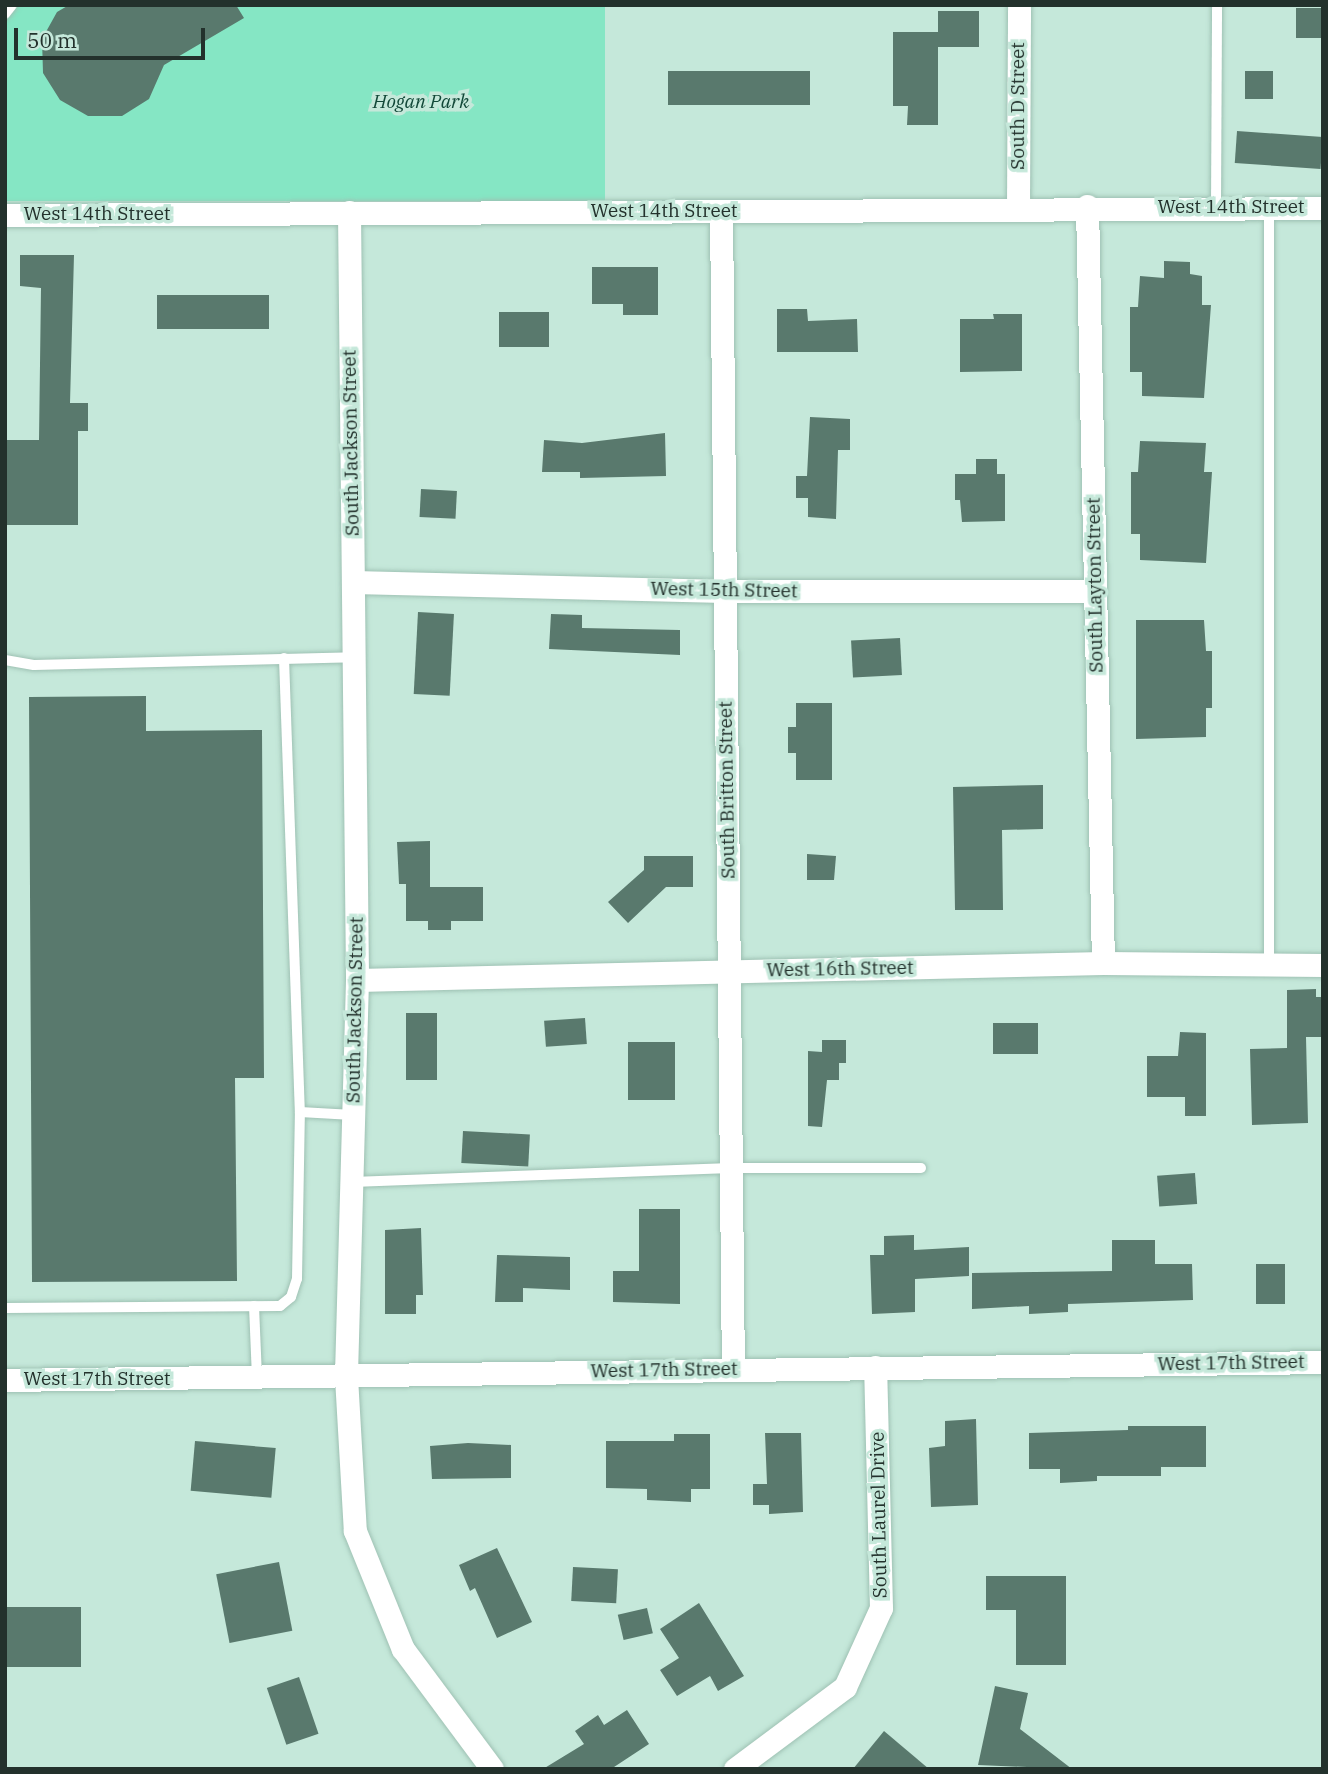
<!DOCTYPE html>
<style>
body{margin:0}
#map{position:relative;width:1328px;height:1774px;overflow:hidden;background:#c5e8da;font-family:"IBM Plex Serif",serif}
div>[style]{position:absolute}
.green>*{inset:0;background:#85e6c4;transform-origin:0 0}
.building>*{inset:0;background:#59796d;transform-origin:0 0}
.roads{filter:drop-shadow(0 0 2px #9ec1b3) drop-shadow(0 0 2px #9ec1b3)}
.service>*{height:10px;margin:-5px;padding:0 5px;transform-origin:5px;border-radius:5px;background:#fff}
.minor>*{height:23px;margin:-11.5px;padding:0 11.5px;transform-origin:11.5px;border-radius:11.5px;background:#fff}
span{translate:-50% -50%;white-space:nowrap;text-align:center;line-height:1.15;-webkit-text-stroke:7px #c5e8da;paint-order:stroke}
.park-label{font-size:19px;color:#124838;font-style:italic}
.street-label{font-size:19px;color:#23312c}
.frame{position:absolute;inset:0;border:7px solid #23312c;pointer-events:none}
.scale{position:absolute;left:14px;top:28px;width:191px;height:32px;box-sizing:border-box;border:4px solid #23312c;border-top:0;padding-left:9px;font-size:21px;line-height:24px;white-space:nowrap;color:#23312c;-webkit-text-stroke:5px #c5e8da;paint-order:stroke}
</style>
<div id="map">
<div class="green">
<div style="left:5px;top:5px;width:600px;height:196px"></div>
</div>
<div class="building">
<div style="clip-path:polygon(69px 5px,236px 5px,244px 18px,164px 65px,149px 99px,122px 116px,88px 116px,60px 100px,43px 73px,42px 39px,57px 12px)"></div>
<div style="left:1296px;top:8px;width:27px;height:30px"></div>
<div style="left:938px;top:11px;width:41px;height:36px"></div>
<div style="clip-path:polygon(893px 32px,938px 32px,938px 125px,907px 125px,908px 106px,893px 106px)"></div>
<div style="left:810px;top:71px;width:34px;height:142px;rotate:90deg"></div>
<div style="left:1245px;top:71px;width:28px;height:28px"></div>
<div style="left:1237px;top:131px;width:86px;height:32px;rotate:4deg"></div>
<div style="clip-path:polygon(20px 255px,74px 255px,70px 403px,88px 403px,88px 431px,78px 431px,78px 525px,5px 525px,5px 440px,39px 440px,41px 288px,20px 286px)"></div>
<div style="clip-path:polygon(1164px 261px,1190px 262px,1190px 274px,1202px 276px,1202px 305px,1211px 305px,1204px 398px,1142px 396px,1142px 372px,1130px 372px,1130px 307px,1138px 307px,1140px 276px,1164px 278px)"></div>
<div style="clip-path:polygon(592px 267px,658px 267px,658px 315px,623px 315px,623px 304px,592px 304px)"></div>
<div style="left:269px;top:295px;width:34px;height:112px;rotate:90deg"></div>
<div style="clip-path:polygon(777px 309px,807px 309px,808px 321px,857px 319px,858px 352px,777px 352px)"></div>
<div style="left:549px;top:312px;width:35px;height:50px;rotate:90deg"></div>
<div style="clip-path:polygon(993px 314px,1022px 314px,1022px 371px,960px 372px,960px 319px,994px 319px)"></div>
<div style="clip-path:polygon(810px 417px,850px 419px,850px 450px,838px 450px,836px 519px,808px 517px,808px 498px,796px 498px,796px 476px,807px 476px)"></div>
<div style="clip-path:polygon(665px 433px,666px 476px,580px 478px,580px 472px,542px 472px,544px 440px,582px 443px)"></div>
<div style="clip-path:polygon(1140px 441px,1206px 443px,1204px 472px,1212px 472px,1206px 563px,1140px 560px,1140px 534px,1131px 534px,1131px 472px,1138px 472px)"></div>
<div style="clip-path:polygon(976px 459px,997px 459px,997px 474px,1005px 474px,1005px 521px,962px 522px,960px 500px,955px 500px,955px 474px,976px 474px)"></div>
<div style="left:421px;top:489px;width:36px;height:28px;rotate:3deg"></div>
<div style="left:418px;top:612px;width:36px;height:82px;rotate:3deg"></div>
<div style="clip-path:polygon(551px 614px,582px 615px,582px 628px,680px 630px,680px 655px,549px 649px)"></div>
<div style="clip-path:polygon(1136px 620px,1204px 620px,1206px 651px,1212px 651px,1212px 708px,1206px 708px,1206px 737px,1136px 739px)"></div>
<div style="left:900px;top:638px;width:37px;height:49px;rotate:87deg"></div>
<div style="clip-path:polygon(146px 696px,146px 731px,262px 730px,264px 1078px,235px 1078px,237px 1281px,32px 1282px,29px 697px)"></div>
<div style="clip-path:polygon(796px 703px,832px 703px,832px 780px,796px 780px,796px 753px,788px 753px,788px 727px,796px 727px)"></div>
<div style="clip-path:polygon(1043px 785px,1043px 829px,1002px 830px,1003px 910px,955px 910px,953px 787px)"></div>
<div style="clip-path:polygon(430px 841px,430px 887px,483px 887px,483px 921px,451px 921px,451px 930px,428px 930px,428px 921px,406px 921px,406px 884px,399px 884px,397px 842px)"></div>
<div style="clip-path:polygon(807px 854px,836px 856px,834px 880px,807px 880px)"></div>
<div style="clip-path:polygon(644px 856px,693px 856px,693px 887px,666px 887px,628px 923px,608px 902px,644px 870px)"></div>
<div style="clip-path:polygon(1316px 989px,1316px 997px,1323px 997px,1323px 1037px,1306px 1037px,1308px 1123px,1252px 1125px,1250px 1049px,1287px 1048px,1287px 990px)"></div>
<div style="left:406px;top:1013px;width:31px;height:67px"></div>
<div style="left:585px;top:1018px;width:26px;height:41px;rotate:86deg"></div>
<div style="left:993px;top:1023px;width:45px;height:31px"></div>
<div style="clip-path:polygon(1180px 1032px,1206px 1033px,1206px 1116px,1185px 1116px,1185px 1097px,1147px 1097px,1147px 1056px,1178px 1056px)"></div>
<div style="clip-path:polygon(822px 1040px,846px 1040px,846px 1063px,839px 1063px,839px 1080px,827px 1080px,822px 1127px,808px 1126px,808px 1051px,822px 1052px)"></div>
<div style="left:628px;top:1042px;width:47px;height:58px"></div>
<div style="left:463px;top:1131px;width:67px;height:32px;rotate:3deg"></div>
<div style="left:1195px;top:1173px;width:31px;height:38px;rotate:86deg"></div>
<div style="clip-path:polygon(639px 1209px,680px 1209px,680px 1304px,613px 1302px,613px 1271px,639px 1271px)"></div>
<div style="clip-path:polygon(421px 1228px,423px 1295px,416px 1295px,416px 1314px,385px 1314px,385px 1230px)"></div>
<div style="clip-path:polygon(914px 1235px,914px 1250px,969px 1247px,969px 1276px,915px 1279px,915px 1312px,872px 1314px,870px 1255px,884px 1255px,884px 1236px)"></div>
<div style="clip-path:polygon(1112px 1240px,1155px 1240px,1155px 1264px,1192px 1264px,1193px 1300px,1068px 1304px,1068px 1312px,1029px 1314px,1029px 1306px,972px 1309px,972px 1273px,1112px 1271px)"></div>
<div style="clip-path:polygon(497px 1255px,570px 1257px,570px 1290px,523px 1288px,523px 1302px,495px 1302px)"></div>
<div style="left:1256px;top:1264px;width:29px;height:40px"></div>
<div style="clip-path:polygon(976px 1419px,978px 1505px,931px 1507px,929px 1448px,945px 1446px,945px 1421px)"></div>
<div style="clip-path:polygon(1128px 1426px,1206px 1426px,1206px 1467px,1161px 1467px,1161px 1476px,1097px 1476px,1097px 1481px,1060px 1483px,1060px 1469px,1029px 1469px,1029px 1433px,1128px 1430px)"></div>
<div style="clip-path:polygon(765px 1433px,801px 1433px,803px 1512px,769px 1514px,769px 1505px,753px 1505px,753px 1484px,767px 1484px)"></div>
<div style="clip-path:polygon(674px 1434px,710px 1434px,710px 1489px,691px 1489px,691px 1502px,647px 1500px,647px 1489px,606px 1488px,606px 1441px,674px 1441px)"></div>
<div style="left:195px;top:1441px;width:81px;height:50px;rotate:5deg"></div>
<div style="clip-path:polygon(468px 1443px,511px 1445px,511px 1478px,432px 1479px,430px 1446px)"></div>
<div style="clip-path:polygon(497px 1548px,532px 1622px,497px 1638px,475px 1588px,470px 1591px,459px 1565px)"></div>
<div style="left:279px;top:1562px;width:70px;height:64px;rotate:79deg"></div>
<div style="left:573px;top:1567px;width:45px;height:34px;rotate:3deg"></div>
<div style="clip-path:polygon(986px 1576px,1066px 1576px,1066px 1665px,1016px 1665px,1016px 1610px,986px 1610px)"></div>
<div style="clip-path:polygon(699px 1603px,744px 1676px,718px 1691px,710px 1676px,677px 1696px,660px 1670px,679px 1658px,660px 1629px)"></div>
<div style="left:81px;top:1607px;width:60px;height:76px;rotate:90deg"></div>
<div style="left:647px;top:1608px;width:26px;height:30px;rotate:77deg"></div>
<div style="left:299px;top:1677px;width:60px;height:34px;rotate:71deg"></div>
<div style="clip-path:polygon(995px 1686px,1028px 1693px,1020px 1729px,1072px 1769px,978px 1765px)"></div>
<div style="clip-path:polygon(627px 1710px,649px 1744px,611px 1769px,543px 1769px,584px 1744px,575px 1731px,598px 1715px,604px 1725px)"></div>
<div style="clip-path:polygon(884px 1731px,929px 1769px,853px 1769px)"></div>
</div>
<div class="roads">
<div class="service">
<div style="left:5px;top:14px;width:11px;rotate:-52deg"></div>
<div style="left:1216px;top:207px;width:202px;rotate:-89.7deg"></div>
<div style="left:284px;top:658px;width:454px;rotate:88deg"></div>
<div style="left:5px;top:660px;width:29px;rotate:10deg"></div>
<div style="left:34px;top:665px;width:320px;rotate:-1.4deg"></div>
<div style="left:1269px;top:964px;width:756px;rotate:-90deg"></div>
<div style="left:352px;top:1182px;width:379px;rotate:-2.1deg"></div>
<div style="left:731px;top:1168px;width:190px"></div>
<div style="left:254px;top:1306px;width:71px;rotate:87.6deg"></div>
<div style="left:5px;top:1308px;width:275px;rotate:-0.4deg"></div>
<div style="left:280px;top:1306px;width:14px;rotate:-39deg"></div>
<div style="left:291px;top:1297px;width:19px;rotate:-72deg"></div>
<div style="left:297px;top:1279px;width:167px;rotate:-89deg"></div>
<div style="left:300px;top:1112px;width:53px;rotate:3.2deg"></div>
</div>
<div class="minor">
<div style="left:1087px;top:206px;width:757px;rotate:88.79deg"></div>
<div style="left:1018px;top:207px;width:202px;rotate:-89.7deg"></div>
<div style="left:721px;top:211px;width:1158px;rotate:89.41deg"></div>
<div style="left:349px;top:212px;width:768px;rotate:89.4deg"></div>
<div style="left:357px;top:980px;width:397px;rotate:91.6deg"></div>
<div style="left:346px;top:1377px;width:154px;rotate:86.7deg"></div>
<div style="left:355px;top:1531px;width:127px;rotate:67.9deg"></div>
<div style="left:403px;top:1649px;width:149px;rotate:53.4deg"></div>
<div style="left:5px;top:215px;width:1318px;rotate:-0.3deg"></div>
<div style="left:353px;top:582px;width:371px;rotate:1.4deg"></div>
<div style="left:724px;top:591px;width:371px"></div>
<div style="left:357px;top:980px;width:746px;rotate:-1.31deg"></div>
<div style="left:1103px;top:963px;width:220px;rotate:0.5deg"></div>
<div style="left:5px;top:1380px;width:1318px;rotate:-0.78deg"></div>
<div style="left:735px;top:1769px;width:137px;rotate:-36.7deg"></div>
<div style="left:845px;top:1687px;width:87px;rotate:-65.5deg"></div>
<div style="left:881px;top:1608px;width:241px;rotate:-91.4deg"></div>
</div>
</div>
<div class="park-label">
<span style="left:421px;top:102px">Hogan Park</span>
</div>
<div class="street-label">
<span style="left:1018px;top:106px;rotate:-90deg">South D Street</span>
<span style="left:1231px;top:207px">West 14th Street</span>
<span style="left:664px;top:211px">West 14th Street</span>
<span style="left:97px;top:214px">West 14th Street</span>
<span style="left:351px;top:443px;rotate:-91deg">South Jackson Street</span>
<span style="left:1095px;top:585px;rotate:-91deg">South Layton Street</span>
<span style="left:724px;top:590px;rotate:1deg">West 15th Street</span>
<span style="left:727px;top:790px;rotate:-91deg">South Britton Street</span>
<span style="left:840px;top:969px;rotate:-1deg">West 16th Street</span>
<span style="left:355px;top:1010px;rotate:-89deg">South Jackson Street</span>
<span style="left:1231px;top:1363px;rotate:-1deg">West 17th Street</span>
<span style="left:664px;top:1370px;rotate:-1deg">West 17th Street</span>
<span style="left:97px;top:1379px">West 17th Street</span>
<span style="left:879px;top:1515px;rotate:-91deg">South Laurel Drive</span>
</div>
<div class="frame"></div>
<div class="scale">50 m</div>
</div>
